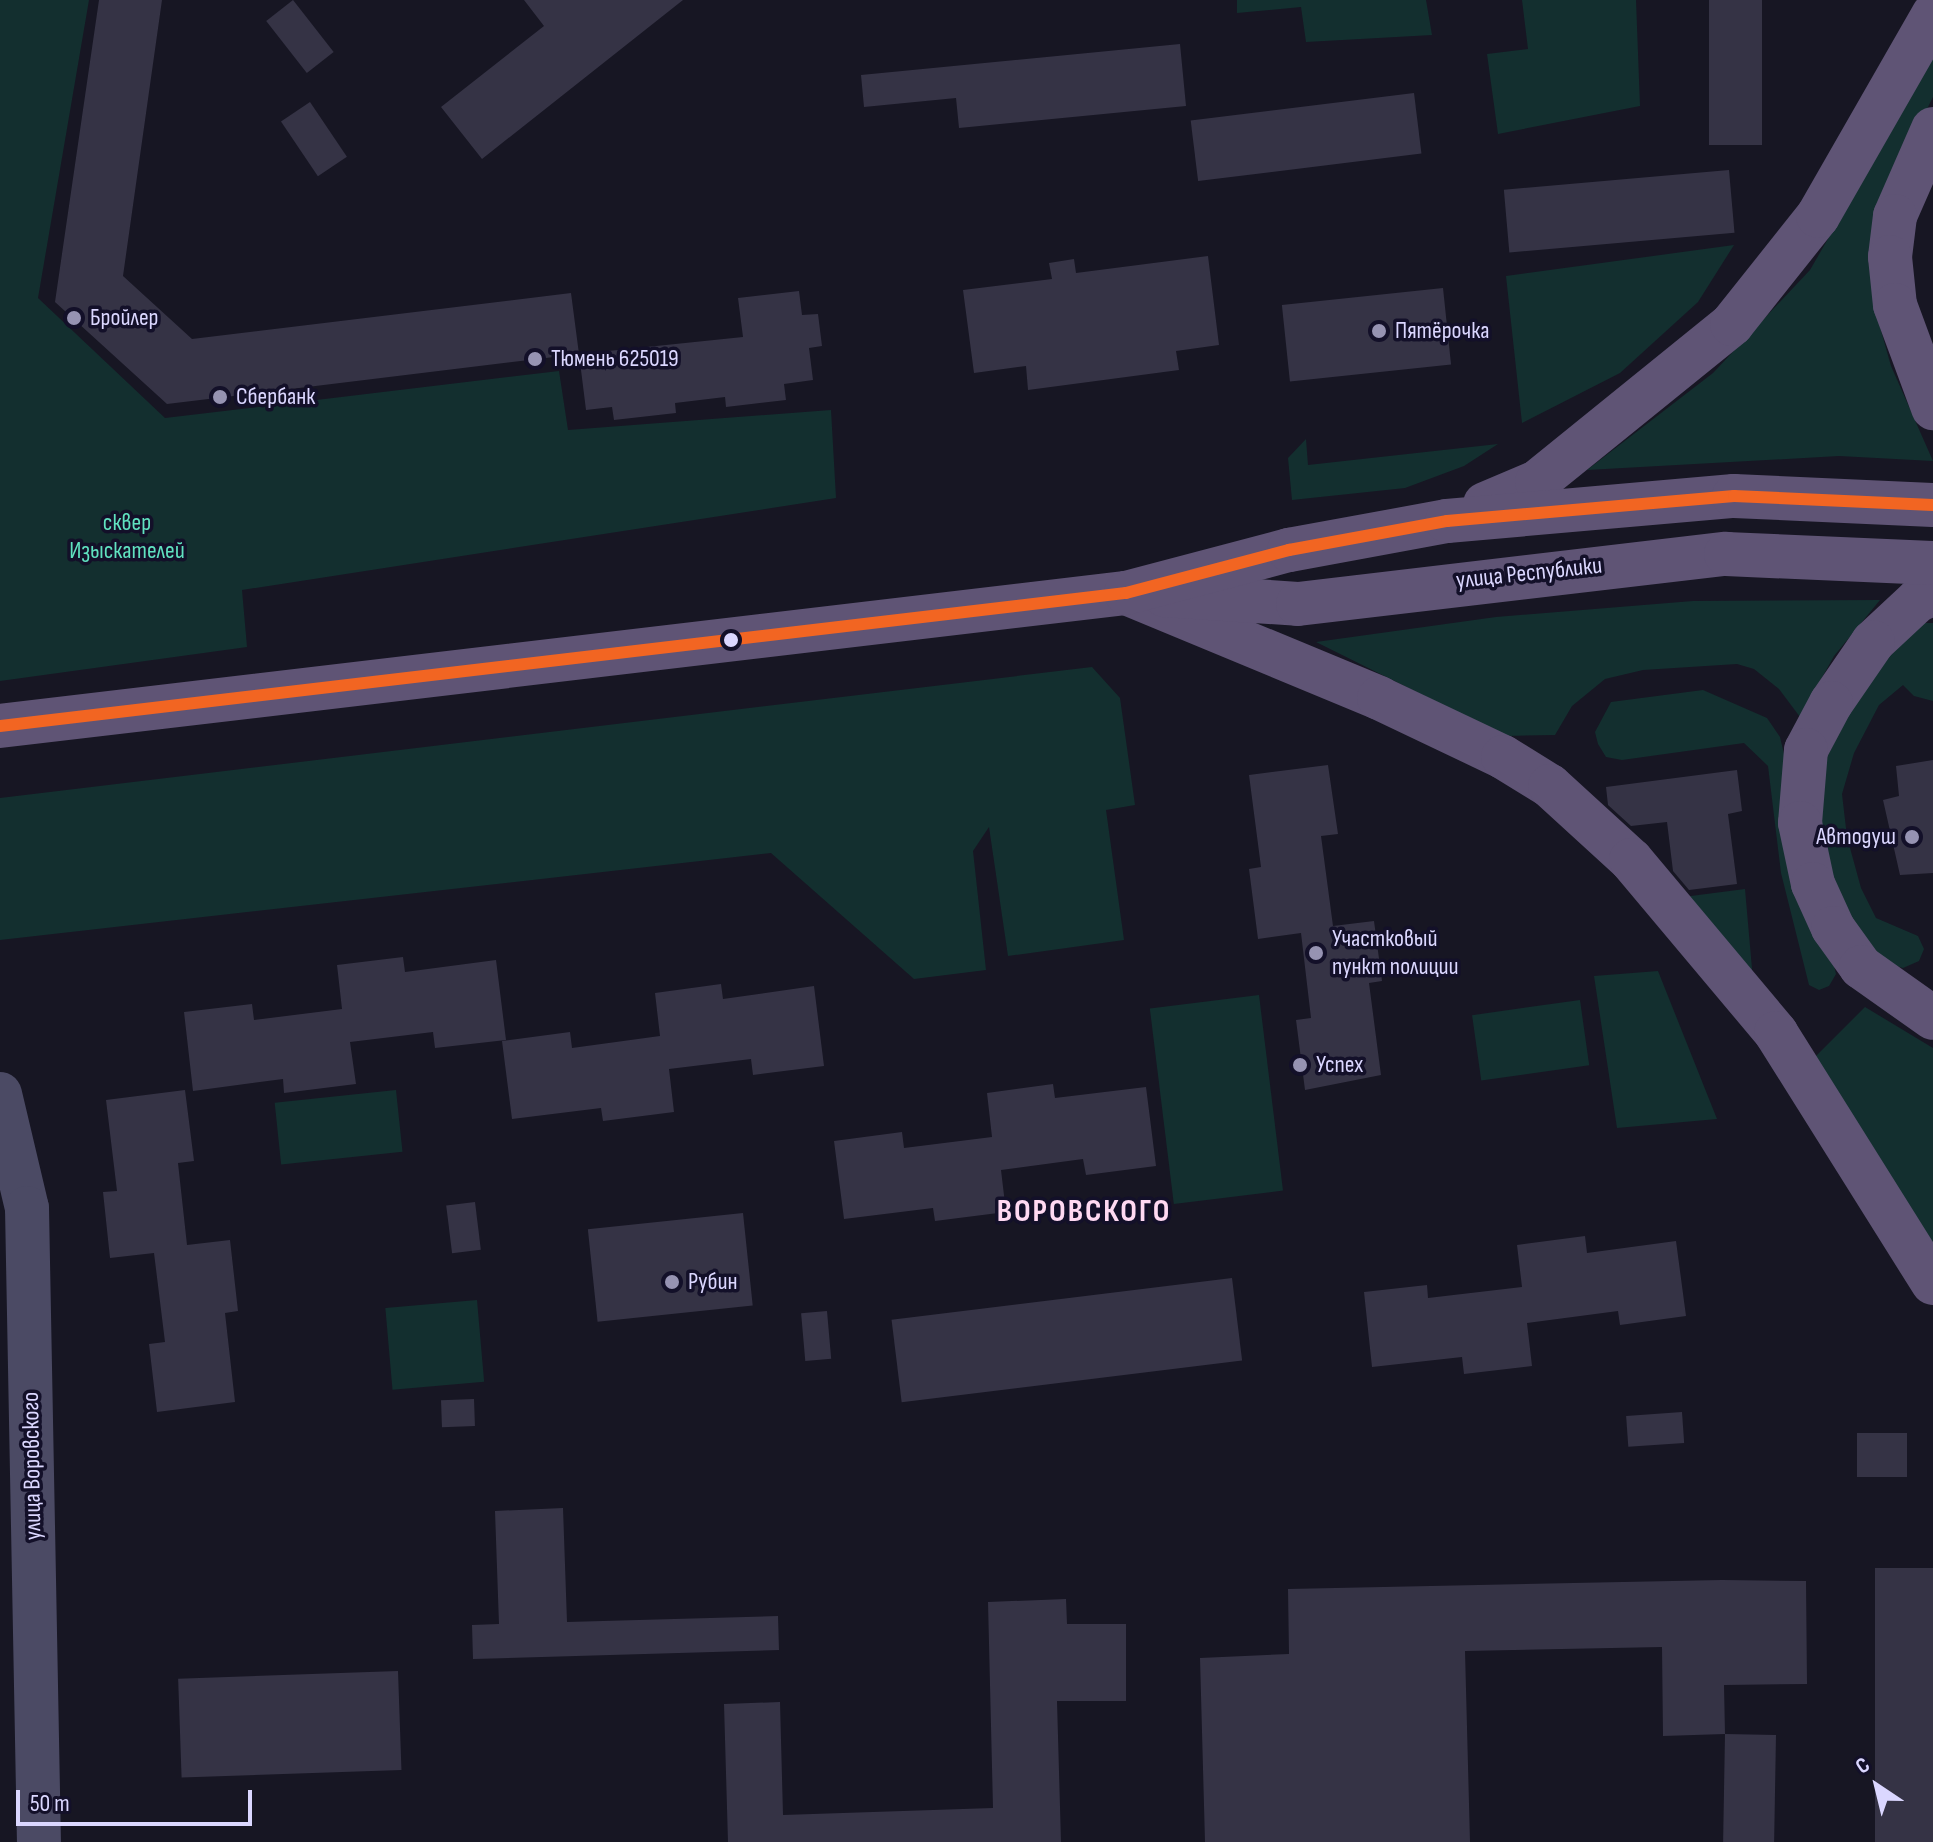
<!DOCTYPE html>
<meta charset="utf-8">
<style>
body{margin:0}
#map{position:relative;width:1933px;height:1842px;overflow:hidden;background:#171623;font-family:"Sofia Sans Condensed",sans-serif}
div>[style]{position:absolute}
.green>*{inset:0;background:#132f2f;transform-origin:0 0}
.building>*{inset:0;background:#353345;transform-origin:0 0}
.minor>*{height:44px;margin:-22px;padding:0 22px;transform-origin:22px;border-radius:22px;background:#4b4a64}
.major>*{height:44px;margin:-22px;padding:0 22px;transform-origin:22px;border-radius:22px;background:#5f5475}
.bus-1>*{height:12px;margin:-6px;padding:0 6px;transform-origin:6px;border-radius:6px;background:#f26522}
.dots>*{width:22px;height:22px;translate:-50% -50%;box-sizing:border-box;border:4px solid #131029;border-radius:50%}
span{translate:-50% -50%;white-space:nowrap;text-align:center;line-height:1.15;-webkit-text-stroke:7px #131029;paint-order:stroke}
.poi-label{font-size:24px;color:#dbd7ff}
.left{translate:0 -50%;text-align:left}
.right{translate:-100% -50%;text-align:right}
.park-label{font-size:24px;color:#60e2c0}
.street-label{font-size:24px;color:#dbd7ff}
.district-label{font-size:32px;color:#ffd9f2;font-weight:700;letter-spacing:2px}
.north{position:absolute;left:1837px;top:1746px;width:80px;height:80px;-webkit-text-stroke:6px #131029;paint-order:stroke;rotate:325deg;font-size:22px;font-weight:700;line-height:32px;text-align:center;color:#dbd7ff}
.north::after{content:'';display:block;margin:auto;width:28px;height:36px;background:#dbd7ff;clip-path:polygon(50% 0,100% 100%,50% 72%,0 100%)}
.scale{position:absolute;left:16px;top:1790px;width:236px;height:36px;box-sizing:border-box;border:4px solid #dbd7ff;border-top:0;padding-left:10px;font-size:24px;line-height:28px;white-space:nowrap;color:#dbd7ff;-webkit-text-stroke:6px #131029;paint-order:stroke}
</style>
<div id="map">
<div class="green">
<div style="clip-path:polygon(0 0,89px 0,38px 298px,165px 418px,559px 371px,568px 430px,831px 410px,836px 498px,242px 590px,247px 647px,0 681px)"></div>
<div style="clip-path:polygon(1237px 0,1426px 0,1432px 35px,1306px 42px,1301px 7px,1237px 13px)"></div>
<div style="clip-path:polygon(1522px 0,1636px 0,1640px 106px,1498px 134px,1487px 54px,1528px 49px)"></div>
<div style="clip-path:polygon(1933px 57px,1933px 97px,1901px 161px,1873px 241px,1873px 302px,1891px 366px,1933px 461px,1839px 456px,1587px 470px,1713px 373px,1810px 270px)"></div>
<div style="clip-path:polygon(1734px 245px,1698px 302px,1620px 373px,1522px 423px,1506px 276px)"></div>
<div style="clip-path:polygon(1306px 439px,1308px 465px,1498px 444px,1464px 466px,1405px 488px,1292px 500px,1288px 458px)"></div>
<div style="clip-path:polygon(1880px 600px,1834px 656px,1800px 717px,1779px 689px,1754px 669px,1737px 664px,1643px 670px,1605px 679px,1572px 706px,1555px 735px,1505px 736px,1316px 642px,1496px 617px,1693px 601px)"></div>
<div style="clip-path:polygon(1919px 623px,1933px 623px,1933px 701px,1914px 696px,1903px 685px,1879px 705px,1854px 753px,1842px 794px,1847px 837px,1861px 888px,1876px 918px,1918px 936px,1924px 949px,1919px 961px,1903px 968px,1886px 963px,1862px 937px,1824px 864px,1819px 772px,1863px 687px)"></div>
<div style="clip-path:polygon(1092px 667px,1120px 698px,1135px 805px,1106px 810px,1124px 940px,1008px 956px,989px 827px,973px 851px,986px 970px,914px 979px,771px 853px,0 940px,0 798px)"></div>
<div style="clip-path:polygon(1703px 690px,1767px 718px,1780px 737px,1836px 974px,1829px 986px,1819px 990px,1809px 985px,1781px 873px,1768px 766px,1744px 743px,1622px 760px,1606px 757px,1598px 744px,1595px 732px,1611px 702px)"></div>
<div style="clip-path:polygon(1745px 889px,1753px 980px,1683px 897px)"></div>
<div style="clip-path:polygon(1658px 971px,1717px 1119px,1617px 1128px,1594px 976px)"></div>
<div style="left:1259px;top:995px;width:197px;height:110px;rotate:83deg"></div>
<div style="left:1580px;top:1000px;width:66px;height:109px;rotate:82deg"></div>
<div style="clip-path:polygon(1865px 1007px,1933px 1048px,1933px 1253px,1814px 1058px)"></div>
<div style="left:396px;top:1090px;width:62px;height:122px;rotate:84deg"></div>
<div style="left:477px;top:1300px;width:82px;height:92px;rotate:85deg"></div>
</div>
<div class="building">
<div style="clip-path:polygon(99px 0,162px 0,123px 276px,192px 339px,571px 293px,579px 354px,167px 404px,55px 302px)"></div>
<div style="left:293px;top:0;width:66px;height:34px;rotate:52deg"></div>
<div style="clip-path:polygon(524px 0,683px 0,482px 159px,441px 107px,544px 26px)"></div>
<div style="left:1709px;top:0;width:53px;height:145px"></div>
<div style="clip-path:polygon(1180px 44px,1186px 106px,959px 128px,956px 98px,864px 107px,861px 75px)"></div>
<div style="left:1414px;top:93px;width:61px;height:225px;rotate:83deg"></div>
<div style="left:310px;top:102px;width:66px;height:35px;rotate:56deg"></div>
<div style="left:1729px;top:170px;width:63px;height:226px;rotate:85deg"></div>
<div style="clip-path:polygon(1208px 256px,1219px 345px,1176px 351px,1179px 370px,1028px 390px,1026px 366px,974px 373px,963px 290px,1052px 279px,1049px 263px,1074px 259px,1076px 273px)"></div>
<div style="left:1443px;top:288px;width:77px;height:162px;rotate:84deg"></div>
<div style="clip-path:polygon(799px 291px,802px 315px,818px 314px,822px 346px,809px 348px,813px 380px,784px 384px,786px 400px,726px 407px,725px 397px,675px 403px,676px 413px,614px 420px,612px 407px,586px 410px,579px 354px,743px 337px,738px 298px)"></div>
<div style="clip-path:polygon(1933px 760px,1933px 873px,1900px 875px,1883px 800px,1899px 796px,1896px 766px)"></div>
<div style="clip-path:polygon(1328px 765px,1338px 834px,1321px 836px,1333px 926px,1374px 921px,1382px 981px,1369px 983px,1381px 1075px,1305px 1090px,1296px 1020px,1311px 1018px,1301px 933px,1258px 939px,1249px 869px,1261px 867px,1249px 775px)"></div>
<div style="clip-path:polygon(1737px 770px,1742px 811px,1728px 814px,1737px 884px,1689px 890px,1673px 871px,1667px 822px,1631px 826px,1608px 805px,1606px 787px)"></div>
<div style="clip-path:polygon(403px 957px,405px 972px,496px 960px,506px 1040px,435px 1048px,433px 1032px,350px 1042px,356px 1084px,284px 1093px,283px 1079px,193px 1091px,184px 1012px,252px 1004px,254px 1020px,342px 1009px,337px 965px)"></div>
<div style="clip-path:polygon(721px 984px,723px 999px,814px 986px,824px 1066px,753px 1075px,751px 1059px,669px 1069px,674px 1112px,603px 1121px,601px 1108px,512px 1119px,502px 1041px,570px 1032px,572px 1048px,660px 1036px,655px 993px)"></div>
<div style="clip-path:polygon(1053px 1084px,1055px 1098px,1146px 1087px,1156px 1166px,1086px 1175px,1083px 1159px,1001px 1170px,1006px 1212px,935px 1221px,933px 1208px,844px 1219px,834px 1141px,902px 1132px,904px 1148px,992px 1137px,987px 1093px)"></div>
<div style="clip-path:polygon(185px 1090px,194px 1161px,178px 1163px,187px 1245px,230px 1240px,238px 1311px,225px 1313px,235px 1402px,157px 1412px,149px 1344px,165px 1342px,154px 1253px,110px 1258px,103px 1192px,117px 1191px,106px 1100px)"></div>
<div style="left:475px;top:1202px;width:48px;height:29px;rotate:83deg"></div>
<div style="left:743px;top:1213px;width:93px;height:156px;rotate:84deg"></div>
<div style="clip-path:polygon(1585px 1236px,1587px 1253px,1676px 1241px,1686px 1316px,1620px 1325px,1618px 1311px,1527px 1323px,1532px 1366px,1464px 1374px,1462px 1357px,1372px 1367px,1364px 1292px,1427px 1285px,1428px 1298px,1522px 1287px,1517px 1245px)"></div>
<div style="left:1232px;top:1278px;width:83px;height:343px;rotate:83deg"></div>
<div style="left:827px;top:1311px;width:48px;height:26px;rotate:85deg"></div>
<div style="left:474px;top:1399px;width:27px;height:33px;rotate:88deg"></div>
<div style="left:1682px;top:1412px;width:31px;height:56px;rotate:86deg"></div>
<div style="left:1857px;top:1433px;width:50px;height:44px"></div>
<div style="clip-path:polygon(563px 1508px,567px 1622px,778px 1616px,779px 1650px,473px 1659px,472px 1625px,499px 1624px,495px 1511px)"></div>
<div style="left:1933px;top:1568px;width:274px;height:58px;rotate:90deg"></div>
<div style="clip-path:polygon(1722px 1580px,1806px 1581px,1807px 1684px,1724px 1685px,1725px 1734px,1663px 1736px,1662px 1647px,1465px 1651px,1470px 1842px,1205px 1842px,1200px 1658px,1289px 1654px,1288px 1589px)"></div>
<div style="clip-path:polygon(1066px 1599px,1067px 1624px,1126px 1624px,1126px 1701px,1057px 1701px,1061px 1842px,728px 1842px,724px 1704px,780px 1702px,783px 1815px,993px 1808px,988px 1602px)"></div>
<div style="left:398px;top:1671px;width:99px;height:220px;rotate:88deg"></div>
<div style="left:1725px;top:1734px;width:51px;height:108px;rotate:1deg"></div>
</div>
<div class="minor">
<div style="left:0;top:1094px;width:117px;rotate:76.7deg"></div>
<div style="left:27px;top:1208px;width:634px;rotate:88.92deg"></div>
</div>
<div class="major">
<div style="left:1933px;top:129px;width:95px;rotate:113.6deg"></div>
<div style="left:1895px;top:216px;width:41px;rotate:97deg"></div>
<div style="left:1890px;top:257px;width:48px;rotate:84.1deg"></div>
<div style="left:1895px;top:305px;width:110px;rotate:69.7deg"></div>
<div style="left:1485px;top:504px;width:56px;rotate:-22.9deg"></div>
<div style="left:1537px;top:482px;width:251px;rotate:-39deg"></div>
<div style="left:1732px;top:324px;width:138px;rotate:-51.5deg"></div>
<div style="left:1818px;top:216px;width:232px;rotate:-60.2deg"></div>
<div style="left:1126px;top:593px;width:274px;rotate:22.5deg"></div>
<div style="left:1379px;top:698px;width:137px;rotate:25.4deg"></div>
<div style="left:1503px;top:757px;width:55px;rotate:31.7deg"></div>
<div style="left:1550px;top:786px;width:110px;rotate:42.4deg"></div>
<div style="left:1631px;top:860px;width:226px;rotate:50deg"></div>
<div style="left:1776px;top:1033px;width:295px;rotate:57.9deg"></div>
<div style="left:1933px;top:594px;width:16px;rotate:158deg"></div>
<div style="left:1918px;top:600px;width:62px;rotate:137deg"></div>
<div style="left:1873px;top:642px;width:74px;rotate:124.5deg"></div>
<div style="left:1831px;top:703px;width:53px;rotate:118deg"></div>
<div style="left:1806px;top:750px;width:73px;rotate:94.7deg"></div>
<div style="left:1800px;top:823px;width:62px;rotate:78deg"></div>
<div style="left:1813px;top:884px;width:48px;rotate:65.6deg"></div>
<div style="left:1833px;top:928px;width:48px;rotate:54.3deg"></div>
<div style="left:1861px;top:967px;width:88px;rotate:35.3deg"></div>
<div style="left:1164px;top:595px;width:134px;rotate:3.8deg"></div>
<div style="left:1298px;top:604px;width:431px;rotate:-6.7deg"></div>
<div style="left:1726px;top:554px;width:207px;rotate:2.5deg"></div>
<div style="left:0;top:726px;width:1134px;rotate:-6.74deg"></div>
<div style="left:1126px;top:593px;width:169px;rotate:-14.8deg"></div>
<div style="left:1289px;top:550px;width:161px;rotate:-10.4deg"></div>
<div style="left:1447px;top:521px;width:288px;rotate:-5deg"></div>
<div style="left:1734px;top:496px;width:199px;rotate:2.6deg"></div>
</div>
<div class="bus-1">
<div style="left:0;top:726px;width:1134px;rotate:-6.74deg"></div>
<div style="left:1126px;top:593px;width:169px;rotate:-14.8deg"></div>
<div style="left:1289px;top:550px;width:161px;rotate:-10.4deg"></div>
<div style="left:1447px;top:521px;width:288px;rotate:-5deg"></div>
<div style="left:1734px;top:496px;width:199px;rotate:2.6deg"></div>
</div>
<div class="dots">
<div style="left:74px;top:318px;background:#9693b2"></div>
<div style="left:1379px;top:331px;background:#9693b2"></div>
<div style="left:535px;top:359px;background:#9693b2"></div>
<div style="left:220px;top:397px;background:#9693b2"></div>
<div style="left:731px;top:640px;background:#dbd7ff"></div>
<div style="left:1912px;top:837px;background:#9693b2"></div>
<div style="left:1316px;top:953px;background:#9693b2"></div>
<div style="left:1300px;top:1065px;background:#9693b2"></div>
<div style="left:672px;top:1282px;background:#9693b2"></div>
</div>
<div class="poi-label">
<span class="left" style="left:90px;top:318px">Бройлер</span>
<span class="left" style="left:1395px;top:331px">Пятёрочка</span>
<span class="left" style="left:551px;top:359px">Тюмень 625019</span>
<span class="left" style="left:236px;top:397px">Сбербанк</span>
<span class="right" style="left:1896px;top:837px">Автодуш</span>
<span class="left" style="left:1332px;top:953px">Участковый<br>пункт полиции</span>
<span class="left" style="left:1316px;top:1065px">Успех</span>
<span class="left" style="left:688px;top:1282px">Рубин</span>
</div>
<div class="park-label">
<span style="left:127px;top:537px">сквер<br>Изыскателей</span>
</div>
<div class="street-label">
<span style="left:1529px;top:573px;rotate:-6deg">улица Республики</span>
<span style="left:32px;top:1466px;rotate:-91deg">улица Воровского</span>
</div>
<div class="district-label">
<span style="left:1084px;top:1212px">ВОРОВСКОГО</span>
</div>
<div class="north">С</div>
<div class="scale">50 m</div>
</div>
